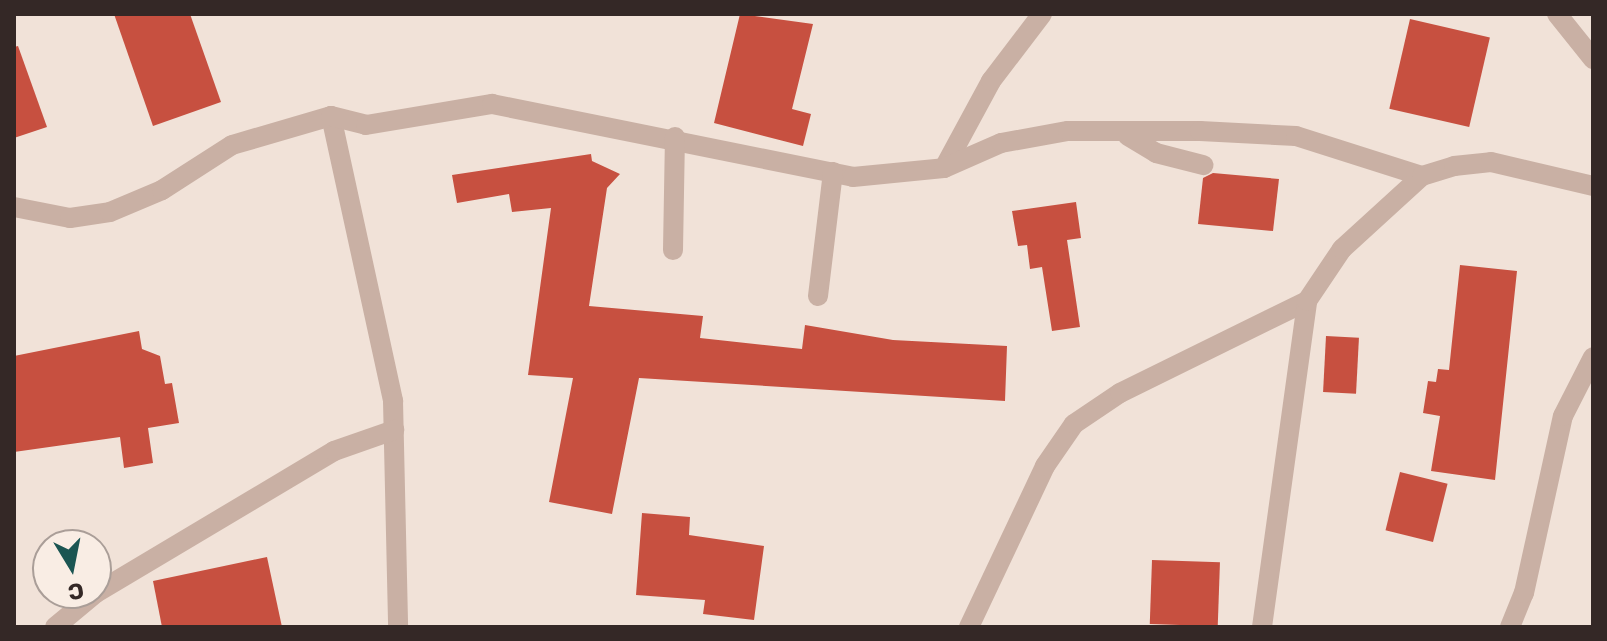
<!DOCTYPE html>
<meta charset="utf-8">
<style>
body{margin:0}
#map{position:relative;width:1607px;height:641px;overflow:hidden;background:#f1e2d8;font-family:Rubik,sans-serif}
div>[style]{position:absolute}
.building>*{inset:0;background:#c75040;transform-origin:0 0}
.minor>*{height:20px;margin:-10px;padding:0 10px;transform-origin:10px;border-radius:10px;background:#c9b0a4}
span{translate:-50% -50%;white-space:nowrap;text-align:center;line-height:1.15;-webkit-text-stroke:7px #f9ede4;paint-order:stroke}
.frame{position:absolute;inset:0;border:16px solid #342826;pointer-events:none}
.north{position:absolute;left:32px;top:529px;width:80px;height:80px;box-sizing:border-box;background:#f9ede4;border:2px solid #aa9e98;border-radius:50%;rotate:170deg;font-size:22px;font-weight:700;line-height:32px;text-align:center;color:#342826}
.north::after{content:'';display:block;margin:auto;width:28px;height:36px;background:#1b5552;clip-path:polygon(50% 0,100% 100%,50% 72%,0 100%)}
</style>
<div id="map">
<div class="building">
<div style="clip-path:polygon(114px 14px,190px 14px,221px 102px,153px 126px)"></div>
<div style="clip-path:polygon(740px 14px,813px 24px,792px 109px,811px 114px,803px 146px,714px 123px)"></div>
<div style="left:1410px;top:19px;width:82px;height:92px;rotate:13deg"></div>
<div style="clip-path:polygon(18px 46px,47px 127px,14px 138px,14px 47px)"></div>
<div style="clip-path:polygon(591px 154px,592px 161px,620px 174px,607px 188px,589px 306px,703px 316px,700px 338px,802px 349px,805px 325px,893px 340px,1007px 346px,1005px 401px,639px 378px,612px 514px,549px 502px,573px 378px,528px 375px,551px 208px,512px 212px,509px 194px,457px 203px,452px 175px)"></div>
<div style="clip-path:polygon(1213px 173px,1279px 179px,1273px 231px,1198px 224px,1203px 178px)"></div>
<div style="clip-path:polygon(1076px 202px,1081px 238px,1067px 240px,1080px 327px,1052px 331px,1042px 267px,1030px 269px,1027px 245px,1018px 246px,1012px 211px)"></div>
<div style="clip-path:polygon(1460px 265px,1517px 271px,1495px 480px,1431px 471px,1440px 416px,1423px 413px,1428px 381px,1436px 382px,1438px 369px,1449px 370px)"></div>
<div style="clip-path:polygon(139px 331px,142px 349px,160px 356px,165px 384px,172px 383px,179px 423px,148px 428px,153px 463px,124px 468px,120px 437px,14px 452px,14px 356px)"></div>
<div style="left:1326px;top:336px;width:33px;height:56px;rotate:3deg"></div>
<div style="left:1400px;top:472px;width:49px;height:60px;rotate:14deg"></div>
<div style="clip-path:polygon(642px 513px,690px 517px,689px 535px,764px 546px,754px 620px,703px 614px,705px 600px,636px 595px)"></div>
<div style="clip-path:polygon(267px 557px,282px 627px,162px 627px,153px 581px)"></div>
<div style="left:1152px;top:560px;width:68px;height:64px;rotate:2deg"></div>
</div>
<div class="minor">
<div style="left:1557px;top:14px;width:58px;rotate:51.3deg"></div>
<div style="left:331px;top:116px;width:292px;rotate:77.7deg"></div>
<div style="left:393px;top:401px;width:226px;rotate:88.7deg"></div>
<div style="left:1128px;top:136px;width:33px;rotate:31deg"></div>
<div style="left:1156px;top:153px;width:49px;rotate:14.3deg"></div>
<div style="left:944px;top:168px;width:99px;rotate:-61.6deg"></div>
<div style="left:991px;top:81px;width:84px;rotate:-52.7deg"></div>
<div style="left:14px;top:207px;width:57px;rotate:11.1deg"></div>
<div style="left:70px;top:218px;width:40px;rotate:-8.5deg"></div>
<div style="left:110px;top:212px;width:56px;rotate:-22.9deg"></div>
<div style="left:162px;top:190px;width:83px;rotate:-32.7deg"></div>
<div style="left:232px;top:145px;width:103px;rotate:-16.3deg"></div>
<div style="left:331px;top:116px;width:36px;rotate:14deg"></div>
<div style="left:366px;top:125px;width:128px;rotate:-9.5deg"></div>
<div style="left:492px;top:104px;width:368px;rotate:11.4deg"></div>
<div style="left:853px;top:177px;width:91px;rotate:-5.6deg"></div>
<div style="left:944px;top:168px;width:62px;rotate:-23.7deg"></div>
<div style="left:1001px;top:143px;width:68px;rotate:-10.2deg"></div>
<div style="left:1068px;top:131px;width:132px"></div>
<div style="left:1200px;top:131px;width:96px;rotate:3deg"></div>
<div style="left:1296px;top:136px;width:132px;rotate:17.6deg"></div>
<div style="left:673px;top:250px;width:113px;rotate:-89deg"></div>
<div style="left:818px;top:296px;width:125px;rotate:-83.1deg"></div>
<div style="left:96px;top:593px;width:277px;rotate:-30.8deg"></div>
<div style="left:334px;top:451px;width:64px;rotate:-19.3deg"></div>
<div style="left:55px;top:627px;width:53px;rotate:-39.7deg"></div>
<div style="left:969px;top:627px;width:178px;rotate:-64.7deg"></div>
<div style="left:1045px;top:466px;width:51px;rotate:-55.4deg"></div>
<div style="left:1074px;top:424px;width:55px;rotate:-34deg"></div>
<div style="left:1120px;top:393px;width:208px;rotate:-26.2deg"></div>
<div style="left:1262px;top:627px;width:329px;rotate:-82.1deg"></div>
<div style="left:1307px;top:301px;width:63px;rotate:-56.1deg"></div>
<div style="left:1342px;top:249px;width:108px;rotate:-42.4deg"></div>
<div style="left:1422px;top:176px;width:34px;rotate:-17deg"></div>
<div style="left:1454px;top:166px;width:37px;rotate:-6deg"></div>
<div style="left:1491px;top:162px;width:105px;rotate:13.2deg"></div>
<div style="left:1510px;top:627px;width:37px;rotate:-68deg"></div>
<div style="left:1524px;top:593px;width:181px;rotate:-77.6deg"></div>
<div style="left:1563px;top:416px;width:66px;rotate:-63deg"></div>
</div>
<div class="frame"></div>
<div class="north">С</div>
</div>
